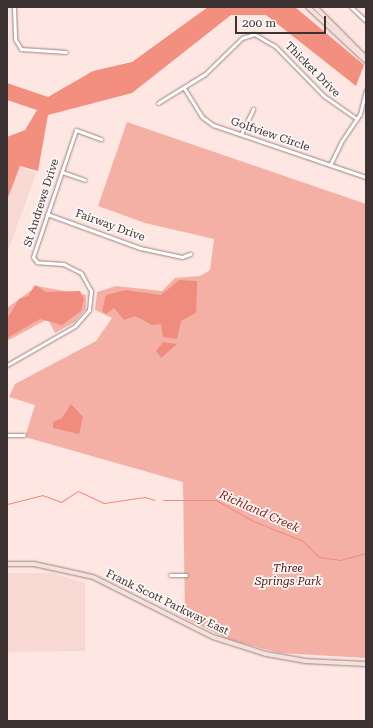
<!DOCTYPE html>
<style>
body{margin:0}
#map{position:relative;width:373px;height:728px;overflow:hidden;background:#fee6e2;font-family:"Roboto Serif",serif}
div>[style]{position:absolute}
.built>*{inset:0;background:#f8d8d2}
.green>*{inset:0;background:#f5b0a5}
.forest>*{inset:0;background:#f38f7f}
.water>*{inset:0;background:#f08c7d}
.stream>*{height:1px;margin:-0.5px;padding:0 0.5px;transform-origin:0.5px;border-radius:0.5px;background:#f08c7d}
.roads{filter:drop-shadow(0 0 1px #9a8481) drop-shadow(0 0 1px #9a8481)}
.street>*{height:3px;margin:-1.5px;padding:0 1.5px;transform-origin:1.5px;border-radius:1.5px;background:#fff}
.secondary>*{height:4px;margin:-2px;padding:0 2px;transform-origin:2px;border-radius:2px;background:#f6e0dc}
span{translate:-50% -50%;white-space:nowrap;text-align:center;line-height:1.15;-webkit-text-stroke:3.5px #fdf8f7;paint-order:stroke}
.street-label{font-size:11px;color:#3b3231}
.park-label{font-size:11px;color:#50120c;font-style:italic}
.water-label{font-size:12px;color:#8f1810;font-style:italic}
.frame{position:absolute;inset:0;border:8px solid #3b3231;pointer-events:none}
.scale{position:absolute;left:235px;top:16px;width:91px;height:18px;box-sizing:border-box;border:2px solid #3b3231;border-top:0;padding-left:5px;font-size:12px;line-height:14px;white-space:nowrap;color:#3b3231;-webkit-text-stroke:3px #fdf8f7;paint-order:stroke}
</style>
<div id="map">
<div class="built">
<div style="clip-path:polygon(7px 163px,36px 173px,7px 254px)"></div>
<div style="clip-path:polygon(7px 573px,53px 573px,85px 583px,85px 651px,7px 652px)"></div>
</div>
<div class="green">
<div style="clip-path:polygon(127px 122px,366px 204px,366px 658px,280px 653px,230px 640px,185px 618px,183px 482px,25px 437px,35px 405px,9px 397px,15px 384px,96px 341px,112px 318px,95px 310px,97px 292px,116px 286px,162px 291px,175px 278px,200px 276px,210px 270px,214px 239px,145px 223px,98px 206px)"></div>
<div style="clip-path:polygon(37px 286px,86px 295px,86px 309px,75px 322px,55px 333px,48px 319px,7px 341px,7px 308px)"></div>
</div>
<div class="forest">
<div style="clip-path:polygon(208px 7px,295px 7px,364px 65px,356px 86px,266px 15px,231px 15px,132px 93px,48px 115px,38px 171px,20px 166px,7px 200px,7px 137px,25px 130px,37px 110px,7px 100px,7px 83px,48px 97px,93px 71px,132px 62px)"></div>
</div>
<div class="water">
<div style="clip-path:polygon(179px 280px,197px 281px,197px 290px,196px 313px,181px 321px,177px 339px,163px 337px,161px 324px,152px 325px,135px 316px,124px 320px,114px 308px,106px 314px,102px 311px,106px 295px,126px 290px,161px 295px)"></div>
<div style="clip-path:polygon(35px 285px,46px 292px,80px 291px,84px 299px,81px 311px,62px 325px,40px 319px,7px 338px,7px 319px,19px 299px,28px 296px)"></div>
<div style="clip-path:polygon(163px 342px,177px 344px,161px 358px,156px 351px)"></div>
<div style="clip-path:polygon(71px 404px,83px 417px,79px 434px,53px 428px,53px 422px,62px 418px)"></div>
</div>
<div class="stream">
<div style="left:163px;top:500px;width:53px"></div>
<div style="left:216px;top:500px;width:43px;rotate:29.6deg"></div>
<div style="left:253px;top:521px;width:54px;rotate:21.8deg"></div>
<div style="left:303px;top:541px;width:23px;rotate:45deg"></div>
<div style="left:319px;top:557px;width:21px;rotate:8deg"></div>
<div style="left:340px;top:560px;width:27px;rotate:-15deg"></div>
<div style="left:7px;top:504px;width:36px;rotate:-14deg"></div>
<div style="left:42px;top:495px;width:20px;rotate:20deg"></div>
<div style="left:61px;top:502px;width:20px;rotate:-33deg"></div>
<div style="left:78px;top:491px;width:29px;rotate:25deg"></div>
<div style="left:104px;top:503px;width:41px;rotate:-8.3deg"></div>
<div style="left:145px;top:497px;width:10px;rotate:17deg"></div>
</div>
<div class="roads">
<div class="street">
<div style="left:14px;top:7px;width:32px;rotate:88deg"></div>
<div style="left:15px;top:39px;width:12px;rotate:59deg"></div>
<div style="left:21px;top:49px;width:45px;rotate:3.8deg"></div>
<div style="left:351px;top:7px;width:21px;rotate:43deg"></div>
<div style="left:184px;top:88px;width:34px;rotate:58deg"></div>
<div style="left:202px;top:117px;width:14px;rotate:36deg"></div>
<div style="left:213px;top:125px;width:162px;rotate:18.8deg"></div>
<div style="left:158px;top:103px;width:55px;rotate:-31.7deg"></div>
<div style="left:205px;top:74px;width:52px;rotate:-44.2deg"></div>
<div style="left:242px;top:38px;width:13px;rotate:-18deg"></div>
<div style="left:254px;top:34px;width:24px;rotate:30deg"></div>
<div style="left:275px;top:46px;width:70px;rotate:45.6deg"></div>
<div style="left:324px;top:96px;width:40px;rotate:34.9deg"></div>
<div style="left:241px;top:134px;width:28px;rotate:-64deg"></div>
<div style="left:330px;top:165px;width:25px;rotate:-64deg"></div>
<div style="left:341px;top:142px;width:34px;rotate:-56deg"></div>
<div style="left:360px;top:114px;width:25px;rotate:-76deg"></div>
<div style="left:62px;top:172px;width:24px;rotate:19deg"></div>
<div style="left:47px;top:214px;width:99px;rotate:20.1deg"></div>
<div style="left:140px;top:248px;width:43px;rotate:12.1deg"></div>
<div style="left:182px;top:257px;width:9px;rotate:-21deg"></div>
<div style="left:7px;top:365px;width:78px;rotate:-29.8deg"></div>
<div style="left:75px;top:326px;width:21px;rotate:-49deg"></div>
<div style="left:89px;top:310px;width:19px;rotate:-84deg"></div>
<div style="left:91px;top:291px;width:21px;rotate:-119deg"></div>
<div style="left:81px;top:273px;width:20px;rotate:-153deg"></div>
<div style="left:63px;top:264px;width:26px;rotate:-176deg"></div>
<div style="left:37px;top:262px;width:6px;rotate:-129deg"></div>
<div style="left:33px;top:257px;width:134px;rotate:-71.3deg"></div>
<div style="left:76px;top:130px;width:27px;rotate:20deg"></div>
<div style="left:7px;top:435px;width:17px"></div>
<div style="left:170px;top:575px;width:16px"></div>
</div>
<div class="secondary">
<div style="left:308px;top:7px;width:79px;rotate:43deg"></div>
<div style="left:315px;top:7px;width:72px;rotate:45deg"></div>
<div style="left:7px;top:564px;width:27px"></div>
<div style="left:34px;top:564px;width:60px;rotate:12.4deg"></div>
<div style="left:93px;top:577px;width:134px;rotate:26.6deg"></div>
<div style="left:213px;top:637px;width:56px;rotate:17.8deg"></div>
<div style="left:266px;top:654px;width:39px;rotate:10deg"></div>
<div style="left:304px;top:661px;width:62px;rotate:2.8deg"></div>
</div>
</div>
<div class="street-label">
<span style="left:312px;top:70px;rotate:45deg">Thicket Drive</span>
<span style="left:270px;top:135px;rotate:19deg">Golfview Circle</span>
<span style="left:42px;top:203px;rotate:-72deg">St Andrews Drive</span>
<span style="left:110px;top:226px;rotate:20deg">Fairway Drive</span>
<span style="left:167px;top:603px;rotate:26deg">Frank Scott Parkway East</span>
</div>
<div class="park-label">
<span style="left:288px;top:576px">Three<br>Springs Park</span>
</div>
<div class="water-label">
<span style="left:259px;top:512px;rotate:24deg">Richland Creek</span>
</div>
<div class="frame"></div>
<div class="scale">200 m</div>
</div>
